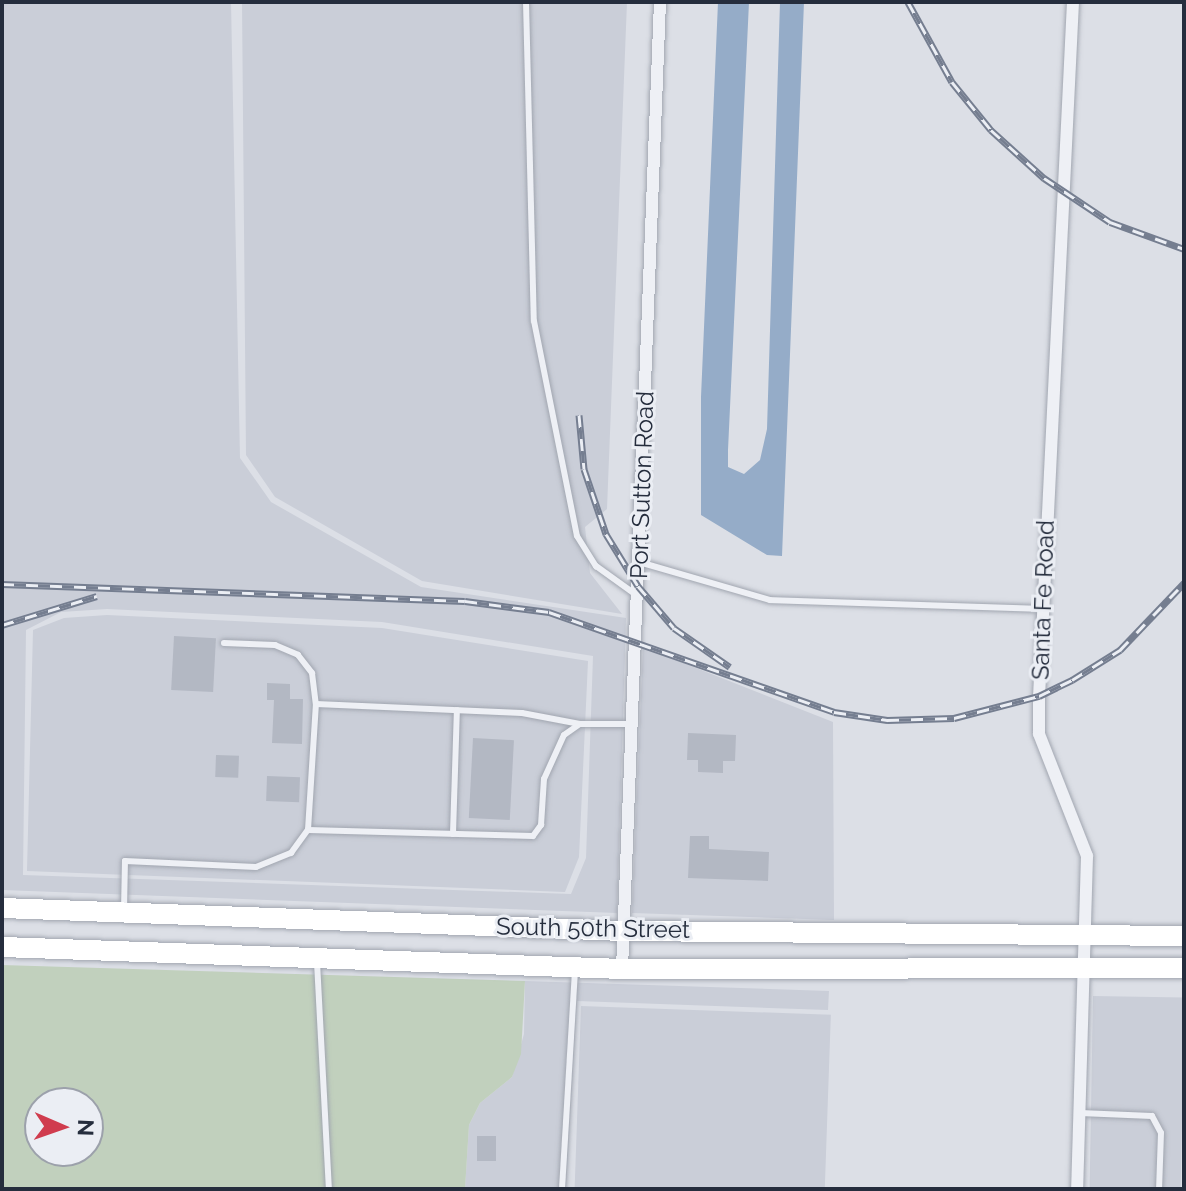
<!DOCTYPE html>
<style>
body{margin:0}
#map{position:relative;width:1186px;height:1191px;overflow:hidden;background:#dcdfe6;font-family:Raleway,sans-serif}
div>[style]{position:absolute}
.built>*{inset:0;background:#caced8;transform-origin:0 0}
.green>*{inset:0;background:#c1d0bd}
.water>*{inset:0;background:#95acc8}
.building>*{inset:0;background:#b3b8c3;transform-origin:0 0}
.roads{filter:drop-shadow(0 0 2px #a1a6b0) drop-shadow(0 0 2px #a1a6b0)}
.lane>*{height:6px;margin:-3px;padding:0 3px;transform-origin:3px;border-radius:3px;background:#eef0f5}
.street>*{height:12px;margin:-6px;padding:0 6px;transform-origin:6px;border-radius:6px;background:#eef0f5}
.primary>*{height:20px;margin:-10px;padding:0 10px;transform-origin:10px;border-radius:10px;background:#fff}
.rail>*{height:7px;margin-top:-3.5px;transform-origin:0;background:repeating-linear-gradient(90deg,#ebeef4 0 12px,#757e90 0 24px);box-sizing:border-box;border-block:2px solid #757e90}
span{translate:-50% -50%;white-space:nowrap;text-align:center;line-height:1.15;-webkit-text-stroke:6px #ebeef4;paint-order:stroke}
.street-label{font-size:24px;color:#252d3d}
.frame{position:absolute;inset:0;border:4px solid #252d3d;pointer-events:none}
.north{position:absolute;left:24px;top:1087px;width:80px;height:80px;box-sizing:border-box;background:#ebeef4;border:2px solid #9ca1ab;border-radius:50%;rotate:92deg;font-size:22px;font-weight:700;line-height:32px;text-align:center;color:#252d3d}
.north::after{content:'';display:block;margin:auto;width:28px;height:36px;background:#d03c4e;clip-path:polygon(50% 0,100% 100%,50% 72%,0 100%)}
</style>
<div id="map">
<div class="built">
<div style="clip-path:polygon(evenodd,2px 2px,231px 2px,240px 458px,271px 502px,421px 587px,626px 618px,617px 913px,2px 890px,2px 2px,107px 609px,382px 622px,593px 656px,586px 858px,571px 894px,23px 875px,26px 630px,61px 612px,107px 609px)"></div>
<div style="clip-path:polygon(242px 2px,627px 2px,607px 509px,585px 527px,590px 573px,622px 614px,422px 581px,275px 497px,246px 455px)"></div>
<div style="clip-path:polygon(107px 615px,382px 628px,588px 661px,579px 857px,565px 892px,27px 871px,33px 630px,64px 618px)"></div>
<div style="clip-path:polygon(643px 647px,833px 722px,834px 920px,632px 913px)"></div>
<div style="clip-path:polygon(525px 981px,829px 991px,828px 1010px,577px 1001px,566px 1189px,465px 1189px,469px 1125px,480px 1103px,512px 1077px,524px 1034px)"></div>
<div style="left:1093px;top:996px;width:91px;height:193px;rotate:1deg"></div>
<div style="left:581px;top:1006px;width:250px;height:183px;rotate:2deg"></div>
</div>
<div class="green">
<div style="clip-path:polygon(evenodd,2px 965px,525px 981px,521px 1054px,512px 1077px,480px 1103px,469px 1125px,465px 1189px,2px 1189px,2px 965px,40px 1103px,88px 1103px,88px 1151px,40px 1151px,40px 1103px)"></div>
</div>
<div class="water">
<div style="clip-path:polygon(718px 2px,749px 2px,728px 450px,728px 467px,744px 474px,760px 460px,767px 429px,780px 2px,804px 2px,782px 556px,767px 555px,701px 515px,701px 397px)"></div>
</div>
<div class="building">
<div style="left:174px;top:636px;width:42px;height:54px;rotate:3deg"></div>
<div style="clip-path:polygon(267px 683px,290px 684px,290px 699px,303px 699px,302px 744px,272px 743px,274px 700px,267px 700px)"></div>
<div style="clip-path:polygon(688px 733px,736px 735px,735px 761px,723px 761px,723px 773px,698px 772px,698px 760px,687px 760px)"></div>
<div style="left:473px;top:738px;width:41px;height:80px;rotate:3deg"></div>
<div style="left:216px;top:755px;width:23px;height:22px;rotate:2deg"></div>
<div style="left:267px;top:776px;width:33px;height:25px;rotate:2deg"></div>
<div style="clip-path:polygon(690px 836px,709px 836px,709px 849px,769px 852px,768px 881px,688px 878px)"></div>
<div style="left:477px;top:1136px;width:19px;height:25px"></div>
</div>
<div class="roads">
<div class="lane">
<div style="left:526px;top:2px;width:319px;rotate:88.6deg"></div>
<div style="left:534px;top:321px;width:219px;rotate:78.7deg"></div>
<div style="left:577px;top:536px;width:36px;rotate:58deg"></div>
<div style="left:596px;top:566px;width:48px;rotate:35.7deg"></div>
<div style="left:639px;top:562px;width:136px;rotate:16.2deg"></div>
<div style="left:770px;top:600px;width:271px;rotate:1.9deg"></div>
<div style="left:224px;top:643px;width:51px;rotate:2.2deg"></div>
<div style="left:275px;top:645px;width:25px;rotate:23deg"></div>
<div style="left:298px;top:655px;width:23px;rotate:52deg"></div>
<div style="left:312px;top:673px;width:31px;rotate:83deg"></div>
<div style="left:308px;top:830px;width:126px;rotate:-86.4deg"></div>
<div style="left:316px;top:704px;width:206px;rotate:2.5deg"></div>
<div style="left:522px;top:713px;width:59px;rotate:10.7deg"></div>
<div style="left:453px;top:834px;width:124px;rotate:-88.2deg"></div>
<div style="left:124px;top:911px;width:50px;rotate:-88.9deg"></div>
<div style="left:125px;top:861px;width:131px;rotate:2.6deg"></div>
<div style="left:256px;top:867px;width:38px;rotate:-22deg"></div>
<div style="left:291px;top:853px;width:29px;rotate:-54deg"></div>
<div style="left:308px;top:830px;width:225px;rotate:1.5deg"></div>
<div style="left:533px;top:836px;width:14px;rotate:-54deg"></div>
<div style="left:541px;top:825px;width:46px;rotate:-86.3deg"></div>
<div style="left:544px;top:779px;width:48px;rotate:-65.6deg"></div>
<div style="left:564px;top:735px;width:19px;rotate:-35deg"></div>
<div style="left:580px;top:724px;width:52px"></div>
<div style="left:317px;top:962px;width:227px;rotate:87deg"></div>
<div style="left:1080px;top:1113px;width:72px;rotate:2.4deg"></div>
<div style="left:1152px;top:1116px;width:19px;rotate:62deg"></div>
<div style="left:1161px;top:1133px;width:56px;rotate:92deg"></div>
<div style="left:562px;top:1189px;width:218px;rotate:-86.6deg"></div>
</div>
<div class="street">
<div style="left:1073px;top:2px;width:695px;rotate:92.8deg"></div>
<div style="left:1039px;top:696px;width:38px;rotate:90deg"></div>
<div style="left:1039px;top:734px;width:131px;rotate:68.5deg"></div>
<div style="left:1087px;top:856px;width:333px;rotate:91.7deg"></div>
<div style="left:622px;top:969px;width:968px;rotate:-87.75deg"></div>
</div>
<div class="primary">
<div style="left:2px;top:908px;width:622px;rotate:2.12deg"></div>
<div style="left:624px;top:931px;width:560px;rotate:0.51deg"></div>
<div style="left:2px;top:947px;width:620px;rotate:2.03deg"></div>
<div style="left:622px;top:969px;width:562px;rotate:-0.1deg"></div>
</div>
</div>
<div class="rail">
<div style="left:908px;top:2px;width:91px;rotate:61.2deg"></div>
<div style="left:952px;top:82px;width:62px;rotate:50.9deg"></div>
<div style="left:991px;top:130px;width:72px;rotate:42.2deg"></div>
<div style="left:1044px;top:178px;width:79px;rotate:33.7deg"></div>
<div style="left:1110px;top:222px;width:79px;rotate:20deg"></div>
<div style="left:579px;top:415px;width:54px;rotate:84.7deg"></div>
<div style="left:584px;top:469px;width:69px;rotate:71.3deg"></div>
<div style="left:606px;top:534px;width:61px;rotate:58.4deg"></div>
<div style="left:638px;top:586px;width:55px;rotate:49.4deg"></div>
<div style="left:674px;top:628px;width:68px;rotate:34.9deg"></div>
<div style="left:2px;top:584px;width:463px;rotate:2.1deg"></div>
<div style="left:465px;top:601px;width:85px;rotate:7.5deg"></div>
<div style="left:549px;top:612px;width:302px;rotate:19.3deg"></div>
<div style="left:834px;top:712px;width:54px;rotate:8.6deg"></div>
<div style="left:887px;top:720px;width:67px;rotate:-1.7deg"></div>
<div style="left:954px;top:718px;width:88px;rotate:-14.5deg"></div>
<div style="left:1039px;top:696px;width:37px;rotate:-26deg"></div>
<div style="left:1072px;top:680px;width:57px;rotate:-32deg"></div>
<div style="left:1120px;top:650px;width:93px;rotate:-46.3deg"></div>
<div style="left:2px;top:625px;width:99px;rotate:-17deg"></div>
</div>
<div class="street-label">
<span style="left:642px;top:485px;rotate:-88deg">Port Sutton Road</span>
<span style="left:1043px;top:600px;rotate:-88deg">Santa Fe Road</span>
<span style="left:593px;top:928px;rotate:1deg">South 50th Street</span>
</div>
<div class="frame"></div>
<div class="north">N</div>
</div>
